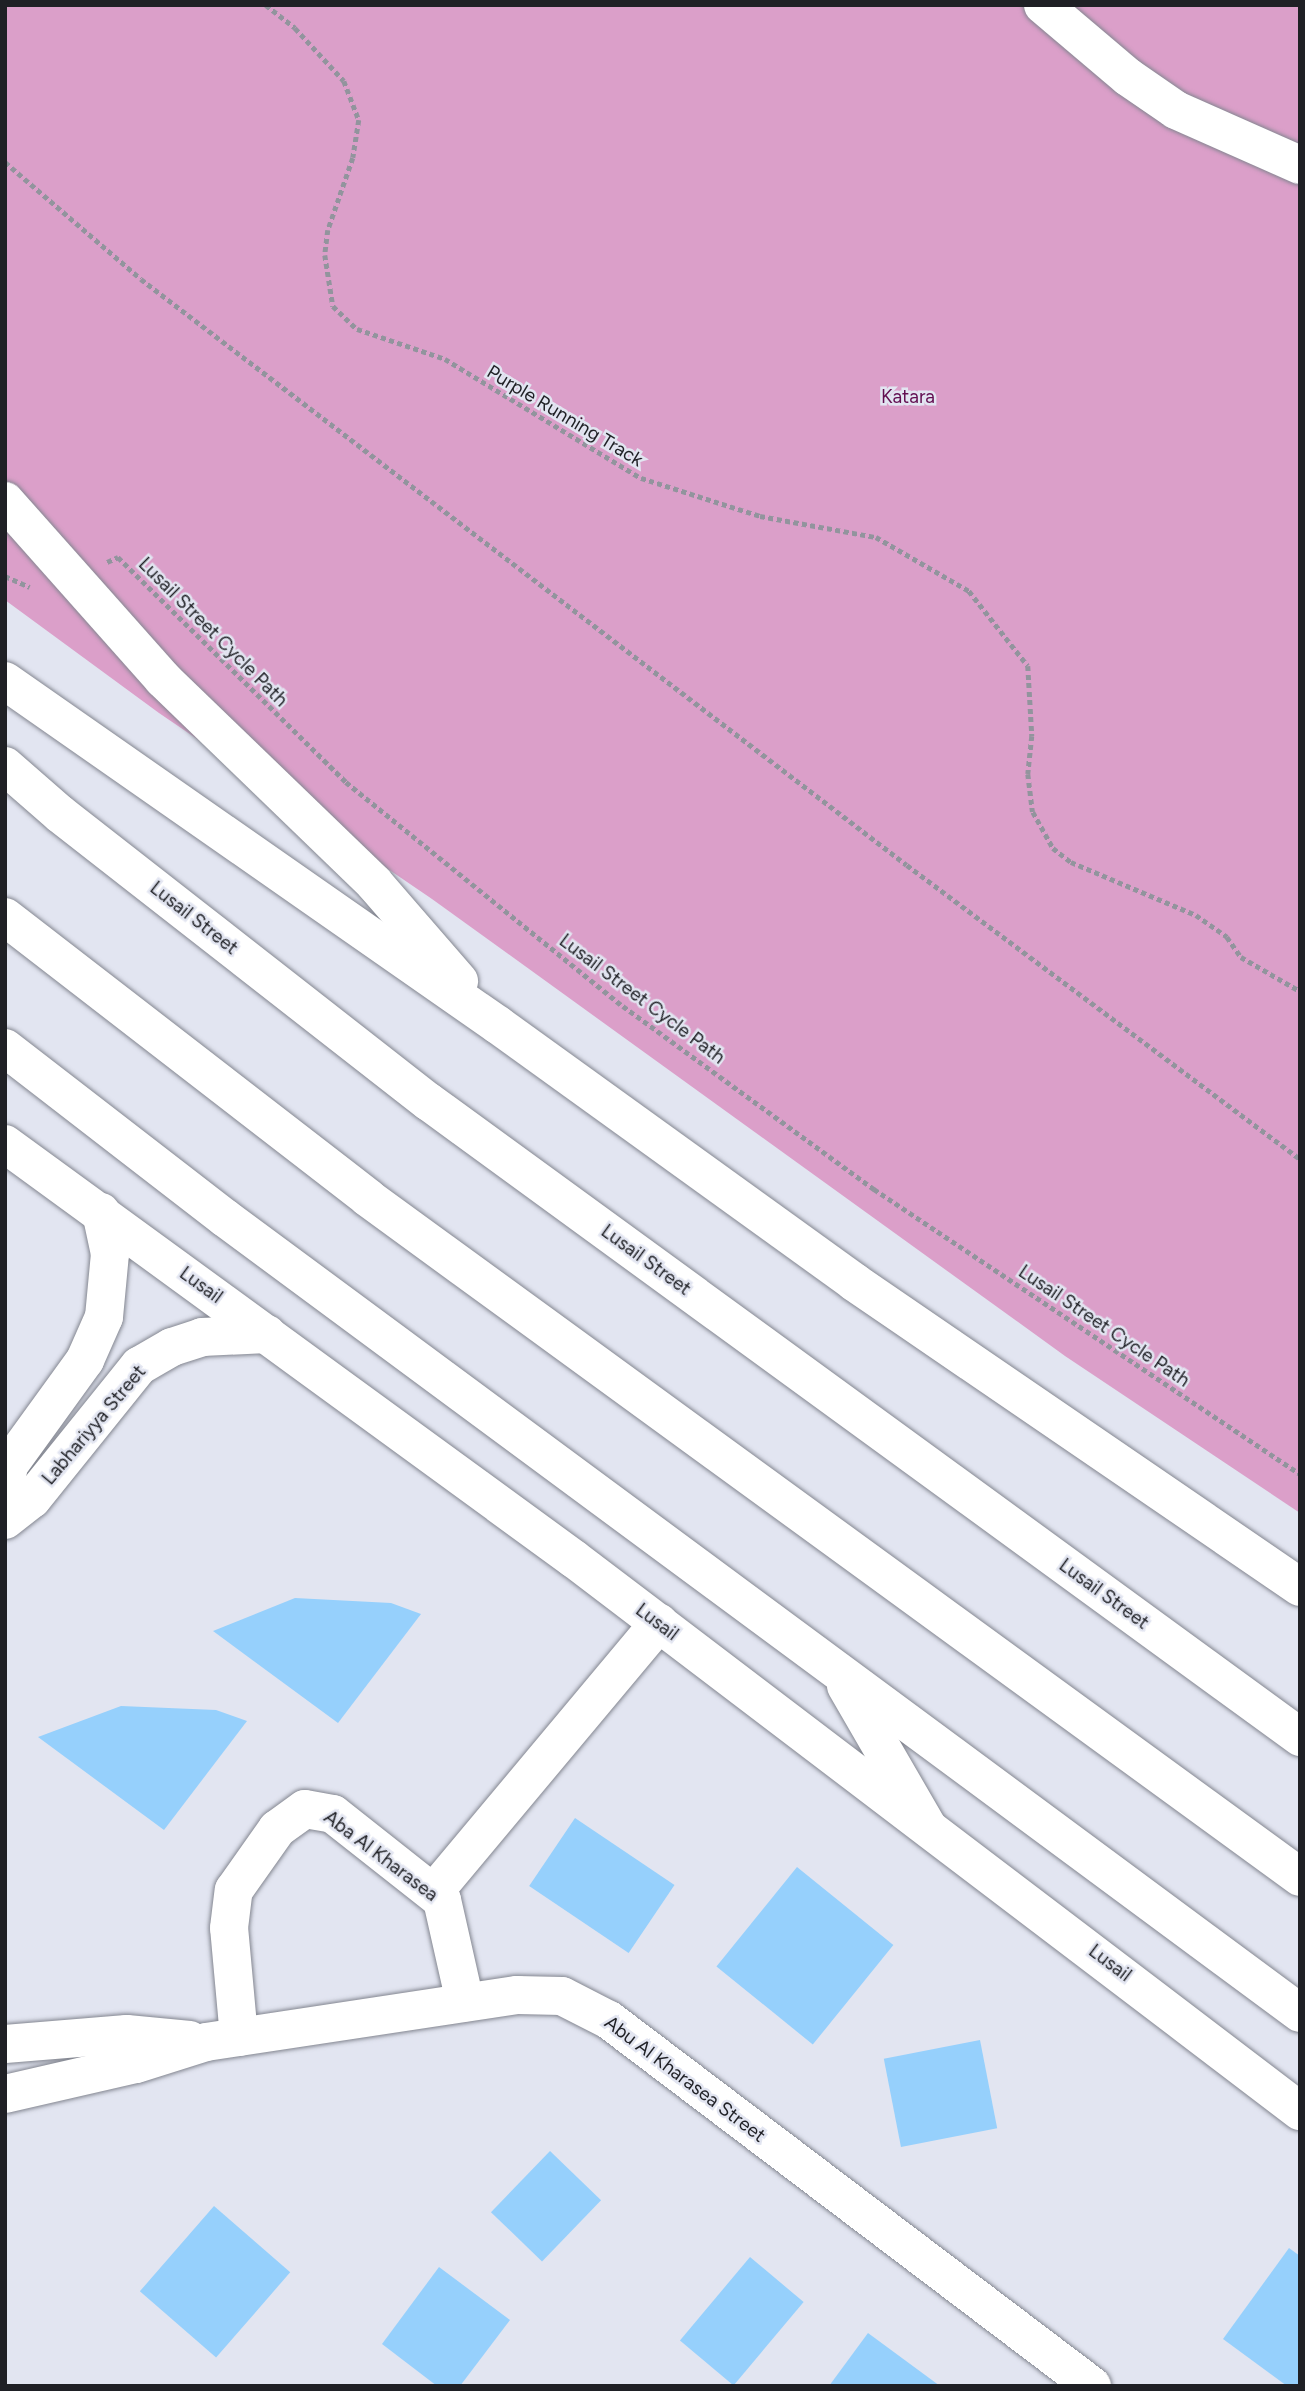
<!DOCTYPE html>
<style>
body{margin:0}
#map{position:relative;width:1305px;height:2391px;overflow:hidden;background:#e2e5f1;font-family:Figtree,sans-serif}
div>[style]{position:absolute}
.green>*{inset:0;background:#db9fc9}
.building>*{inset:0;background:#96d0fc;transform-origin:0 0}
.path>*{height:4.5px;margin-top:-2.25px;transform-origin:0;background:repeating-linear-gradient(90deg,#92949d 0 5px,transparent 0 8.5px)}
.roads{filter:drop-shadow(0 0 2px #838690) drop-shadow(0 0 2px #838690)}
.minor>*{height:38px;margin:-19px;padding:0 19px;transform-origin:19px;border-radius:19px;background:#fff}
.trunk>*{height:38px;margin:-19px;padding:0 19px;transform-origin:19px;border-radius:19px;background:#fff}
span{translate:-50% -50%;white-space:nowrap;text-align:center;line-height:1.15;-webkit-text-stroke:5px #e2e5f1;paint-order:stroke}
.park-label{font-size:19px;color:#620e51}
.street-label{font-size:19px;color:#1f2025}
.frame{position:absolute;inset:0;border:7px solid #1f2025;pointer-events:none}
</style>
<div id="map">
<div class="green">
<div style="clip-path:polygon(5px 5px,1300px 5px,1300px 1513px,1065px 1356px,432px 899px,159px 713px,5px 600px)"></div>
</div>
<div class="building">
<div style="clip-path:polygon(295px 1598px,391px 1603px,421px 1614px,338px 1723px,213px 1631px)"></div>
<div style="clip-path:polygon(121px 1706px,216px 1710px,247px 1721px,164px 1830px,38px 1737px)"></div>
<div style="left:575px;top:1818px;width:120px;height:82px;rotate:34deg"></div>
<div style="left:797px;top:1867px;width:124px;height:128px;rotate:39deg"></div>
<div style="left:980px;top:2040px;width:90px;height:98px;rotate:79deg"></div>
<div style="left:550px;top:2151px;width:71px;height:85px;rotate:44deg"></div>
<div style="left:214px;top:2206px;width:101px;height:113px;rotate:41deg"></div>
<div style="clip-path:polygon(1289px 2248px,1300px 2256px,1300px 2386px,1287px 2386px,1223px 2339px)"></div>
<div style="left:750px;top:2257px;width:70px;height:109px;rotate:40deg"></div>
<div style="clip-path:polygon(439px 2267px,510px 2320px,460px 2386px,437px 2386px,382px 2344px)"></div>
<div style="clip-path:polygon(868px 2333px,940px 2386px,829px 2386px)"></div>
</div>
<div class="path">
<div style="left:266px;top:5px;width:37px;rotate:38deg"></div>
<div style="left:295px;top:28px;width:72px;rotate:47.2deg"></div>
<div style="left:344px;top:81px;width:42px;rotate:69deg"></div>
<div style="left:359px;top:120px;width:38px;rotate:99deg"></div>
<div style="left:353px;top:158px;width:76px;rotate:109.1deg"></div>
<div style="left:328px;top:230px;width:25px;rotate:97deg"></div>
<div style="left:325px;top:255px;width:52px;rotate:81.1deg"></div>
<div style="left:333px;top:306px;width:33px;rotate:44deg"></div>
<div style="left:357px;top:329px;width:93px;rotate:18.8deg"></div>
<div style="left:445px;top:359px;width:229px;rotate:31.3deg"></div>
<div style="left:641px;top:478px;width:125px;rotate:17.7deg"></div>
<div style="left:760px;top:516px;width:118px;rotate:10.3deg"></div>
<div style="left:876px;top:537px;width:108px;rotate:30.1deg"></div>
<div style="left:969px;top:591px;width:95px;rotate:51.8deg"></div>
<div style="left:1028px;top:666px;width:70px;rotate:86.7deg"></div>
<div style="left:1032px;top:736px;width:38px;rotate:96deg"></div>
<div style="left:1028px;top:774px;width:38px;rotate:83deg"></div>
<div style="left:1033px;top:812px;width:41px;rotate:60.9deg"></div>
<div style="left:1053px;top:848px;width:23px;rotate:38deg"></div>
<div style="left:1071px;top:862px;width:136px;rotate:23deg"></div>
<div style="left:1196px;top:915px;width:38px;rotate:35deg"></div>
<div style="left:1227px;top:937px;width:24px;rotate:55deg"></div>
<div style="left:1241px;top:957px;width:68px;rotate:30deg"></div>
<div style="left:5px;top:162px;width:179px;rotate:40.7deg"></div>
<div style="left:141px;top:279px;width:964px;rotate:37.42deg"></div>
<div style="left:907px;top:865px;width:491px;rotate:36.8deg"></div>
<div style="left:107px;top:562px;width:12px;rotate:-24deg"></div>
<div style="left:118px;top:557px;width:320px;rotate:44.6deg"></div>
<div style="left:346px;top:782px;width:356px;rotate:39deg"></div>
<div style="left:623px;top:1006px;width:311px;rotate:36.1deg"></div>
<div style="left:874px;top:1189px;width:513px;rotate:33.78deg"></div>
<div style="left:5px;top:576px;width:27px;rotate:24deg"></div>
</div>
<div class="roads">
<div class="minor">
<div style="left:1043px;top:5px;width:111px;rotate:40.3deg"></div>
<div style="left:1128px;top:77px;width:58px;rotate:34.5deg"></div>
<div style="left:1176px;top:110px;width:136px;rotate:23.9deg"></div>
<div style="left:5px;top:1144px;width:704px;rotate:36.11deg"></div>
<div style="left:574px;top:1559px;width:912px;rotate:37.25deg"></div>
<div style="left:5px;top:1486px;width:21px;rotate:-79deg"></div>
<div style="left:9px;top:1465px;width:130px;rotate:-54.1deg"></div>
<div style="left:85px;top:1360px;width:47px;rotate:-66.2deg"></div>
<div style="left:104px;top:1317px;width:63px;rotate:-84.6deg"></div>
<div style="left:110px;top:1254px;width:43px;rotate:-102.1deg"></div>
<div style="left:5px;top:1520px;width:34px;rotate:-38deg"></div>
<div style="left:32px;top:1499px;width:171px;rotate:-51.2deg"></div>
<div style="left:139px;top:1366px;width:38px;rotate:-30deg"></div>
<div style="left:172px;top:1347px;width:32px;rotate:-18deg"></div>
<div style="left:202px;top:1337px;width:65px;rotate:-2.6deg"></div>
<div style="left:434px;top:1892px;width:351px;rotate:-50.1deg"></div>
<div style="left:239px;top:2037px;width:109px;rotate:-95.2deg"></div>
<div style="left:229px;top:1928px;width:38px;rotate:-83deg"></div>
<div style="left:234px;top:1890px;width:75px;rotate:-54.8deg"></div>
<div style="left:277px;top:1829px;width:34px;rotate:-36deg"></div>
<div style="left:305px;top:1809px;width:28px;rotate:10deg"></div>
<div style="left:333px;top:1814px;width:139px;rotate:38.3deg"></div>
<div style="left:442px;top:1900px;width:105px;rotate:77.3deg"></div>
<div style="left:5px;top:2044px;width:122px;rotate:-4.7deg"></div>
<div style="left:127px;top:2034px;width:63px;rotate:5.4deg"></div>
<div style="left:5px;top:2094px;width:134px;rotate:-12.9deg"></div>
<div style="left:136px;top:2064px;width:73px;rotate:-17.4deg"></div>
<div style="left:206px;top:2042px;width:315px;rotate:-8.6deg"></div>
<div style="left:517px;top:1995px;width:45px;rotate:1.3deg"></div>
<div style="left:562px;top:1996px;width:53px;rotate:27.1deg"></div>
<div style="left:609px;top:2020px;width:606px;rotate:37.15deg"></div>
</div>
<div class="trunk">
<div style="left:5px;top:501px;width:238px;rotate:48.4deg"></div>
<div style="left:163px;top:679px;width:293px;rotate:44deg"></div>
<div style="left:374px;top:883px;width:130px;rotate:49.1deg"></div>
<div style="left:5px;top:681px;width:601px;rotate:34.91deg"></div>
<div style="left:498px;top:1025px;width:439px;rotate:35.8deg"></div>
<div style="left:854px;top:1282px;width:540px;rotate:34.37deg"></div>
<div style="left:5px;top:766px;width:73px;rotate:41.1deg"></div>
<div style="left:60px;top:814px;width:468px;rotate:38deg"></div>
<div style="left:429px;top:1102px;width:1078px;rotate:36.09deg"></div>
<div style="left:5px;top:917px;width:459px;rotate:37.7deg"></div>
<div style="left:368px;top:1198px;width:1153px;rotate:36.07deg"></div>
<div style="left:5px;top:1048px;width:278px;rotate:37.7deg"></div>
<div style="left:225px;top:1218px;width:1337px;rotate:36.48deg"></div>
<div style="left:846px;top:1686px;width:162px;rotate:59.9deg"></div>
</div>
</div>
<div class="park-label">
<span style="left:908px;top:397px">Katara</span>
</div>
<div class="street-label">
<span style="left:565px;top:416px;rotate:31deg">Purple Running Track</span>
<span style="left:213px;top:632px;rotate:45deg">Lusail Street Cycle Path</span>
<span style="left:194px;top:918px;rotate:38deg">Lusail Street</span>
<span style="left:642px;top:999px;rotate:37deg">Lusail Street Cycle Path</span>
<span style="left:646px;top:1260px;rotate:36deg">Lusail Street</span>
<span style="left:201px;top:1285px;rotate:36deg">Lusail</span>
<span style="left:1104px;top:1326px;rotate:34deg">Lusail Street Cycle Path</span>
<span style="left:94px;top:1425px;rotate:-50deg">Labhariyya Street</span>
<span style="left:1104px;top:1594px;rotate:36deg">Lusail Street</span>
<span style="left:657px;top:1622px;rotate:37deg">Lusail</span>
<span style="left:381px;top:1856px;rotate:37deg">Aba Al Kharasea</span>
<span style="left:1110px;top:1963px;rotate:37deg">Lusail</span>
<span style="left:685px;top:2079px;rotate:37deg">Abu Al Kharasea Street</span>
</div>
<div class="frame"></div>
</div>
